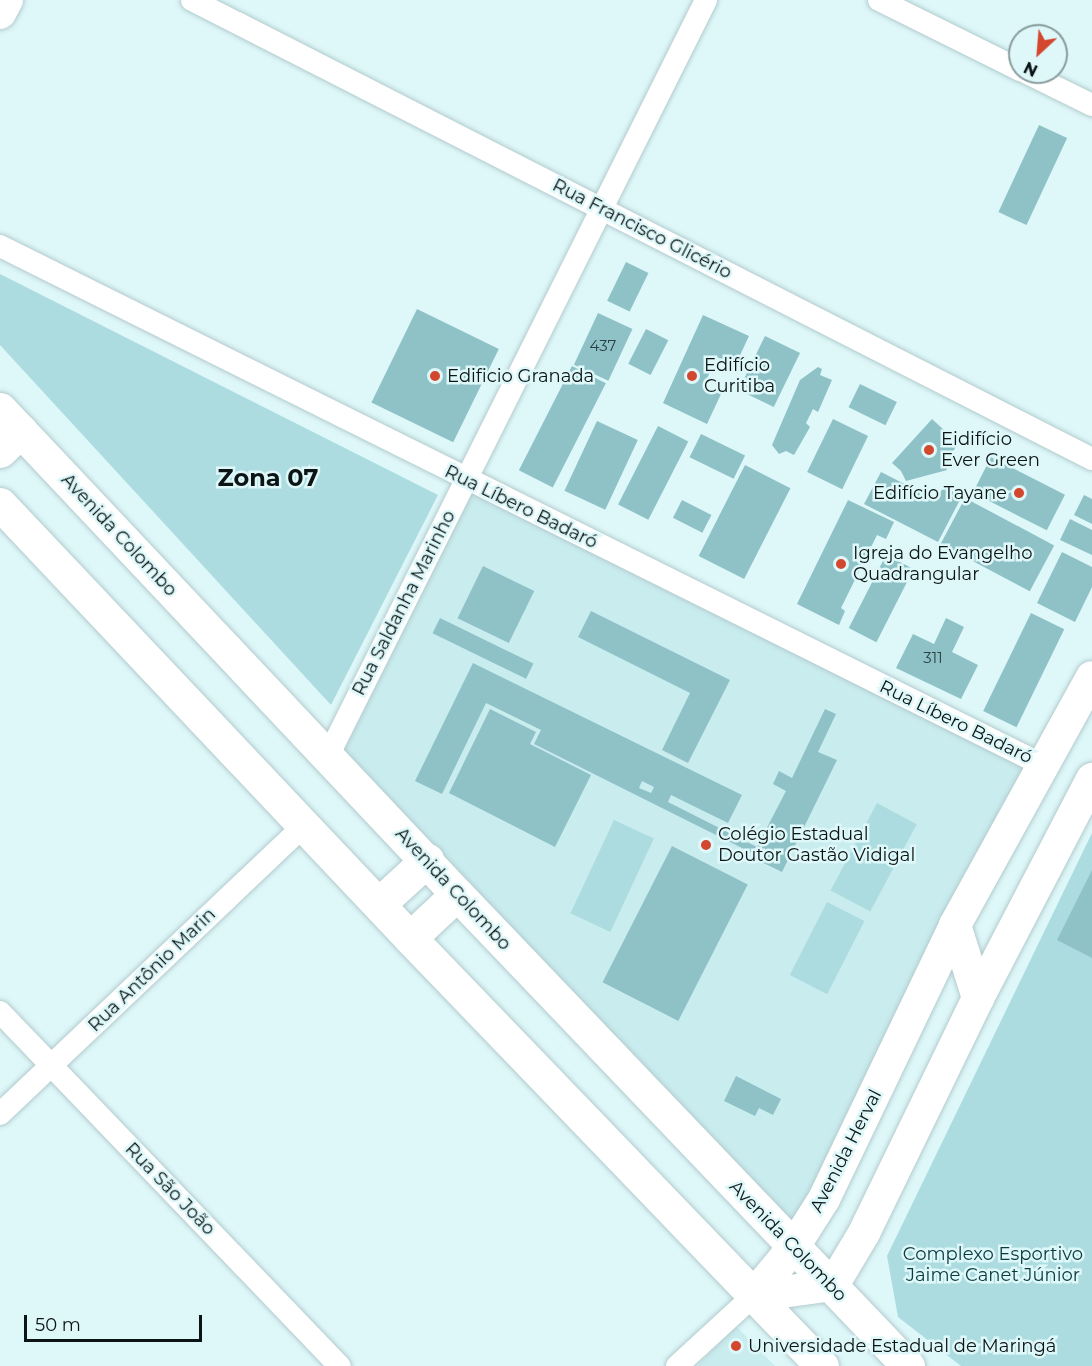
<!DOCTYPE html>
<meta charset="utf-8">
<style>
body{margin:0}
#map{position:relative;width:1092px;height:1366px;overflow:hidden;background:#def7f9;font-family:Montserrat,sans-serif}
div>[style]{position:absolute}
.built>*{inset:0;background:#c9ecef}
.green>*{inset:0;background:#addce0;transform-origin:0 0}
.building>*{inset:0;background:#8ec2c7;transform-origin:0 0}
.roads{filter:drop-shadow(0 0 2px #b3cbcd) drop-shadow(0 0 2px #b3cbcd)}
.street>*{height:22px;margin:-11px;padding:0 11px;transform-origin:11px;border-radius:11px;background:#fff}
.secondary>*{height:32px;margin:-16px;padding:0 16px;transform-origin:16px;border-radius:16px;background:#fff}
.primary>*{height:33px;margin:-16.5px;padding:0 16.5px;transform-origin:16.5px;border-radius:16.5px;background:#fff}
.dots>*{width:16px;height:16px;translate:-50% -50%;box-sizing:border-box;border:3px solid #def7f9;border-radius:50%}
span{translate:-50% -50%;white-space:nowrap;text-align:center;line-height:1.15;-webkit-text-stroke:5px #def7f9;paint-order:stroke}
.number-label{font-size:15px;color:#2c4042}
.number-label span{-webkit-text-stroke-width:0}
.street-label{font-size:18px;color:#0c1516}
.poi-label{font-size:18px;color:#0c1516}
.left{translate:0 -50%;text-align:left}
.right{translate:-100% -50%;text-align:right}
.park-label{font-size:18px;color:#083b3f}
.district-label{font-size:24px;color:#0c1516;font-weight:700}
.north{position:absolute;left:1008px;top:24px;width:60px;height:60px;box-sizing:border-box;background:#def7f9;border:2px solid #8a9d9e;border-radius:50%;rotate:206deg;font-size:16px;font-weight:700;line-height:24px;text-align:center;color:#0c1516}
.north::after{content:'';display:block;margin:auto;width:21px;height:27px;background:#d2472d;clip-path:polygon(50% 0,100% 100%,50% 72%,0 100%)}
.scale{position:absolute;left:24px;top:1315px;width:178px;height:27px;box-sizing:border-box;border:3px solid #0c1516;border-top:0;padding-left:8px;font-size:18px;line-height:21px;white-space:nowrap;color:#0c1516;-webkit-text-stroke:4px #def7f9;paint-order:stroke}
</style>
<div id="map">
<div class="built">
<div style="clip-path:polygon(466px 480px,1030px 760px,793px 1248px,328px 756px)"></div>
<div style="clip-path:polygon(736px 1326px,775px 1366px,697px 1366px)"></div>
</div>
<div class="green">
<div style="clip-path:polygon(0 274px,438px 495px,331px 705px,0 345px)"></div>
<div style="left:877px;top:803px;width:45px;height:99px;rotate:28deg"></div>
<div style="left:614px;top:820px;width:44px;height:103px;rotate:25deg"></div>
<div style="clip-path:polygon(1092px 833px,1092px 1366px,961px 1366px,898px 1317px,887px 1256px)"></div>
<div style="left:827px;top:902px;width:42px;height:82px;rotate:27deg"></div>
</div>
<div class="building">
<div style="left:1039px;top:125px;width:31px;height:96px;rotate:25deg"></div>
<div style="left:626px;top:262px;width:25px;height:43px;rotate:26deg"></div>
<div style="left:417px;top:309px;width:91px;height:104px;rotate:26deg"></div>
<div style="left:598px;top:313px;width:38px;height:57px;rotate:25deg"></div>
<div style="clip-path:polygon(703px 315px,749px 336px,735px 366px,717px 357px,703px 387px,721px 394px,707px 424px,663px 403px)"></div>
<div style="left:646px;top:329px;width:25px;height:39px;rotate:27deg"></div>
<div style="left:765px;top:336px;width:39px;height:60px;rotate:26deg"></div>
<div style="left:572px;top:366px;width:38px;height:117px;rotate:27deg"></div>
<div style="clip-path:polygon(818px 367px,822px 369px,820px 375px,832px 380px,818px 412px,813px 409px,806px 423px,810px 427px,794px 455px,786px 451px,779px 454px,772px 445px,800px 380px)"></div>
<div style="left:860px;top:384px;width:41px;height:26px;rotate:26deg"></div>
<div style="left:833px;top:419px;width:39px;height:59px;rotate:26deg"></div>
<div style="clip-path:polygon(932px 419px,944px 430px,952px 430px,948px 442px,956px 446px,951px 456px,944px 454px,947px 470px,906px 481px,901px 471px,892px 463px)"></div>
<div style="left:597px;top:421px;width:45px;height:77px;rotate:25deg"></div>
<div style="left:658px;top:426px;width:34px;height:88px;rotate:27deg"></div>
<div style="left:701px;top:434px;width:49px;height:26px;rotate:26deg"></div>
<div style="left:991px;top:457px;width:83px;height:40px;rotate:27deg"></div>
<div style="left:745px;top:465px;width:51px;height:102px;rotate:27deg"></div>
<div style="clip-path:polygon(881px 472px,936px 500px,944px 486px,962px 496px,938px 542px,864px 504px)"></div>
<div style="clip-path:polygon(1084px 495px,1092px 499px,1092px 524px,1074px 515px)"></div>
<div style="left:965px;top:498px;width:101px;height:52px;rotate:28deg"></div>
<div style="left:682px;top:500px;width:33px;height:20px;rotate:27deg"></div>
<div style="clip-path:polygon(848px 500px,894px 522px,886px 539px,877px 535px,841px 608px,845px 611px,839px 625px,797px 604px)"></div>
<div style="clip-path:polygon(1070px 519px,1092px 530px,1092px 555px,1060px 540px)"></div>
<div style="clip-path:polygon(1062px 552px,1092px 567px,1092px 587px,1075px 622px,1037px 603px)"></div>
<div style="left:886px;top:555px;width:31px;height:82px;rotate:27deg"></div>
<div style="left:483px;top:566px;width:57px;height:58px;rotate:26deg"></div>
<div style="clip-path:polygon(591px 611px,730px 680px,688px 763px,662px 750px,690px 693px,578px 637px)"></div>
<div style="left:1031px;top:613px;width:37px;height:109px;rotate:26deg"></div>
<div style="left:440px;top:618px;width:104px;height:17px;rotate:26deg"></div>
<div style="clip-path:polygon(946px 618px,964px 627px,952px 652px,978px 665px,961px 699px,896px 668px,913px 634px,934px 644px)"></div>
<div style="clip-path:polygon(evenodd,473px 663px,742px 795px,728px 823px,671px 795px,668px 802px,757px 847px,786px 791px,773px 784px,779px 771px,792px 778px,825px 709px,836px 714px,818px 752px,837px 760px,782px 872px,753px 858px,754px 854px,534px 744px,541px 730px,486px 703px,442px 794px,415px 781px,473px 663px,642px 781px,654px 787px,651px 793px,639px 788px,642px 781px)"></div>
<div style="clip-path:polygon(490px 709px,536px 732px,530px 744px,591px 775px,555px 847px,449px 793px)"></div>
<div style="left:672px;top:846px;width:85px;height:153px;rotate:27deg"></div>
<div style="clip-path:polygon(1092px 870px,1092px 958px,1057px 940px)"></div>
<div style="clip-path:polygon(736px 1076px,781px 1099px,773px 1115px,759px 1108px,755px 1116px,724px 1101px)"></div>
</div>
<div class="roads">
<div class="street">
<div style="left:192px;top:0;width:1010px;rotate:27.02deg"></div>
<div style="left:879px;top:0;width:157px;rotate:26.4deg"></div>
<div style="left:1025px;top:72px;width:75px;rotate:26.2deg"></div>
<div style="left:0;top:246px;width:1165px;rotate:26.46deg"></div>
<div style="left:328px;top:756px;width:845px;rotate:-63.43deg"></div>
<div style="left:0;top:1012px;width:491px;rotate:46.2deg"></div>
<div style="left:0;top:1114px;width:420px;rotate:-43.5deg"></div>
<div style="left:677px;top:1366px;width:103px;rotate:-42.6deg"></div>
</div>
<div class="secondary">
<div style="left:0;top:13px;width:15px;rotate:-62deg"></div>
<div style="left:955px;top:925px;width:77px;rotate:72.5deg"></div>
<div style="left:753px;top:1296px;width:62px;rotate:-50.2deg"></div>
<div style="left:793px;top:1248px;width:58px;rotate:-57.7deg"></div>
<div style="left:824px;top:1199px;width:304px;rotate:-64.4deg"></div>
<div style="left:955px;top:925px;width:283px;rotate:-61.1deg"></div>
<div style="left:753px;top:1296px;width:81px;rotate:-7.8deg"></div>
<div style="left:833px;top:1285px;width:61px;rotate:-59.2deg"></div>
<div style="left:864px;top:1233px;width:261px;rotate:-64.1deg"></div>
<div style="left:978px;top:998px;width:247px;rotate:-62.5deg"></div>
</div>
<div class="primary">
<div style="left:0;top:409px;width:666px;rotate:46.7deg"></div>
<div style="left:457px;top:894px;width:653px;rotate:46.3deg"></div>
<div style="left:0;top:451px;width:29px;rotate:-44deg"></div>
<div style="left:0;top:504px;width:597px;rotate:46.63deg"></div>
<div style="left:410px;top:938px;width:594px;rotate:46.09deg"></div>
<div style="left:380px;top:903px;width:64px;rotate:-42.5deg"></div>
<div style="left:410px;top:938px;width:64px;rotate:-43.1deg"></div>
</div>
</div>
<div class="dots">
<div style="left:435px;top:376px;background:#d2472d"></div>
<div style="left:692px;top:376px;background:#d2472d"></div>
<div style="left:929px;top:450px;background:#d2472d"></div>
<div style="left:1019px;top:493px;background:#d2472d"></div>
<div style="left:841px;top:564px;background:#d2472d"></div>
<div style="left:706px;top:845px;background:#d2472d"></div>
<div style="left:736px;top:1346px;background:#d2472d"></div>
</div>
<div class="number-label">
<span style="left:603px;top:346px">437</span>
<span style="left:933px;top:658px">311</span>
</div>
<div class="street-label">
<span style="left:642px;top:229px;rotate:27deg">Rua Francisco Glicério</span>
<span style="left:521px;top:507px;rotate:26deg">Rua Líbero Badaró</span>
<span style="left:119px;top:535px;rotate:47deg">Avenida Colombo</span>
<span style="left:404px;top:603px;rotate:-63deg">Rua Saldanha Marinho</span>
<span style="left:956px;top:722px;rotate:26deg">Rua Líbero Badaró</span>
<span style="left:453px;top:889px;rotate:47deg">Avenida Colombo</span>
<span style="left:152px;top:970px;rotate:-44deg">Rua Antônio Marin</span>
<span style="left:846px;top:1151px;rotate:-63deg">Avenida Herval</span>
<span style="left:170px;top:1189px;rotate:46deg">Rua São João</span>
<span style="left:788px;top:1241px;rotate:46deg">Avenida Colombo</span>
</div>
<div class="poi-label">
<span class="left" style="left:704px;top:376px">Edifício<br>Curitiba</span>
<span class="left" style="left:447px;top:376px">Edificio Granada</span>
<span class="left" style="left:941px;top:450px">Eidifício<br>Ever Green</span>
<span class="right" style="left:1007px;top:493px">Edifício Tayane</span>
<span class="left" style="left:853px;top:564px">Igreja do Evangelho<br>Quadrangular</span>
<span class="left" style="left:718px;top:845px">Colégio Estadual<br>Doutor Gastão Vidigal</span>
<span class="left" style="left:748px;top:1346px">Universidade Estadual de Maringá</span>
</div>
<div class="park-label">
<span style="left:993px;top:1265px">Complexo Esportivo<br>Jaime Canet Júnior</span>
</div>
<div class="district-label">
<span style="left:268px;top:478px">Zona 07</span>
</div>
<div class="north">N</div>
<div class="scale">50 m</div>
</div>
